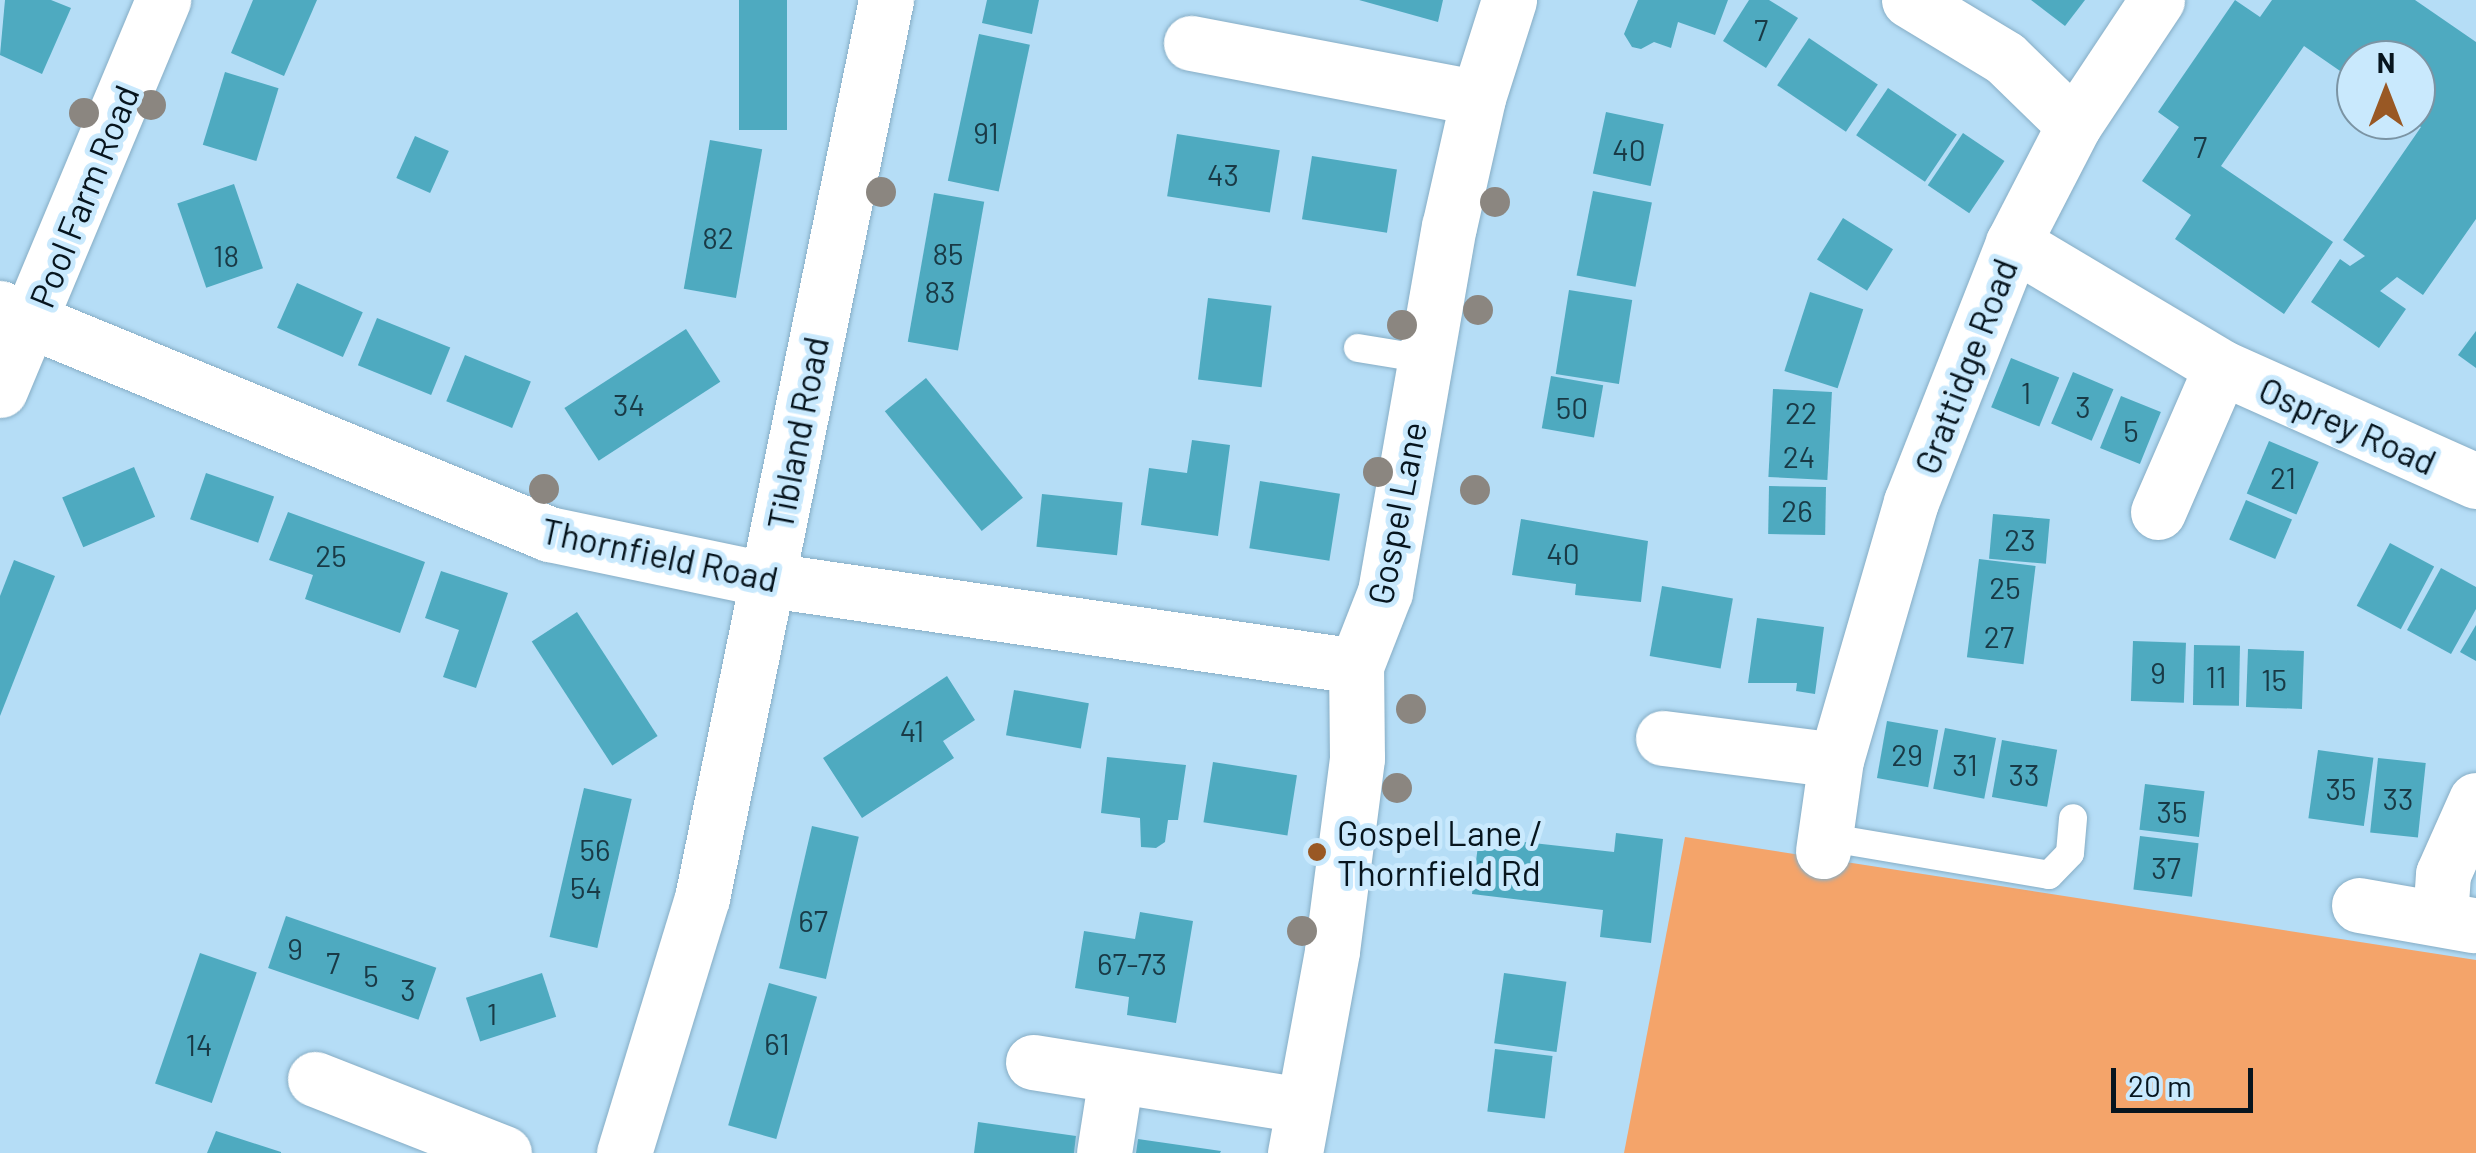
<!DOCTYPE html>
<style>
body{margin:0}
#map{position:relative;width:2476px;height:1153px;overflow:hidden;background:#b5ddf6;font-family:Barlow,sans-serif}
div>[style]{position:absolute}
.green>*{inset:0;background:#f4a46a}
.building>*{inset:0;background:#4eaac0;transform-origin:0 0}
.roads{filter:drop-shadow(0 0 2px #86adc5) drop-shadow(0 0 2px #86adc5)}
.lane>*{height:28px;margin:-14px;padding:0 14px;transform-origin:14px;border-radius:14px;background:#fff}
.street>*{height:55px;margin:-27.5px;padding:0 27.5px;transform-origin:27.5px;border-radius:27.5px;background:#fff}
.secondary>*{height:55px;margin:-27.5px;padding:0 27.5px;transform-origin:27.5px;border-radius:27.5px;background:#fff}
.trees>*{width:30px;height:30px;margin:-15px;border-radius:50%;background:#8b8680}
.dots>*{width:28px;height:28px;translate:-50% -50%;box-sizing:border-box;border:5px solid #c9e9fd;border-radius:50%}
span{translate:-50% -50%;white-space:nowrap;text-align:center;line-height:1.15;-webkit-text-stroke:10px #c9e9fd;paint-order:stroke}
.number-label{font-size:30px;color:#193a46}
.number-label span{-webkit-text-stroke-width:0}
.street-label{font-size:35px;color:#07151e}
.poi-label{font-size:35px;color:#07151e}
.left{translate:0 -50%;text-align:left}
.north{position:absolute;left:2336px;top:40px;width:100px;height:100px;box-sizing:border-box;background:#c9e9fd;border:2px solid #7b94a4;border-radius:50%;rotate:0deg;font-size:28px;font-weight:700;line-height:40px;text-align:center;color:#07151e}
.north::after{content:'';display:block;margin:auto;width:35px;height:45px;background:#995824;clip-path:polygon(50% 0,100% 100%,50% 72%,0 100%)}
.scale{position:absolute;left:2111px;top:1068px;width:142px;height:45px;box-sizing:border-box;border:5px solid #07151e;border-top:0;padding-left:12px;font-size:30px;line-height:35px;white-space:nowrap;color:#07151e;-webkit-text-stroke:8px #c9e9fd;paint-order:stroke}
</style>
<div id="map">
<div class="green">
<div style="clip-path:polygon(1685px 837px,2476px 960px,2476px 1153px,1624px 1153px)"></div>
</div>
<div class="building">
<div style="clip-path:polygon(5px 0,51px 0,71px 8px,42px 74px,0 55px)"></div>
<div style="clip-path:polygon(253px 0,317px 0,284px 76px,231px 53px)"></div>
<div style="left:739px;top:0;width:48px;height:130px"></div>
<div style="clip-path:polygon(987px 0,1039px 0,1032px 34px,982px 23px)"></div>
<div style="clip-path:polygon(1359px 0,1443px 0,1438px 22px)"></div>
<div style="clip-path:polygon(1638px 0,1728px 0,1715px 35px,1678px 22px,1671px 48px,1654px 42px,1641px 49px,1632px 47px,1624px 34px)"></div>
<div style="clip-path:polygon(1749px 0,1769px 0,1798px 18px,1766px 68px,1723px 41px)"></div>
<div style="clip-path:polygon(2031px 0,2085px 0,2065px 26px)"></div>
<div style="clip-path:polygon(2235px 0,2260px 17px,2272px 0,2415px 0,2476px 42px,2476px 219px,2423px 295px,2397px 277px,2380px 291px,2406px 309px,2379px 348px,2311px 302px,2340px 259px,2350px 266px,2365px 256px,2343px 240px,2421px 127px,2409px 120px,2416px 120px,2416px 60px,2356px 60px,2356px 82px,2304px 46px,2221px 166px,2333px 242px,2284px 314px,2175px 239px,2191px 215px,2142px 181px,2179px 127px,2158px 112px)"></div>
<div style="left:979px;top:34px;width:52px;height:150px;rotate:12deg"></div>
<div style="left:1809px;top:38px;width:83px;height:57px;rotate:34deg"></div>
<div style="left:225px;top:72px;width:56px;height:76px;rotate:17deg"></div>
<div style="left:1888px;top:88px;width:83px;height:57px;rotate:34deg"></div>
<div style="left:1606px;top:112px;width:59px;height:63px;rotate:12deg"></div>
<div style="left:1963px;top:133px;width:50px;height:63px;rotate:34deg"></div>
<div style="left:1177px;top:134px;width:104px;height:63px;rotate:9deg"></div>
<div style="left:415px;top:136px;width:37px;height:46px;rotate:24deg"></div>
<div style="left:710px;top:140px;width:53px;height:151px;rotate:10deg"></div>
<div style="left:1312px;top:156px;width:86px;height:64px;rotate:9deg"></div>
<div style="left:234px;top:184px;width:89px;height:60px;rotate:71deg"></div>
<div style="left:1593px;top:191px;width:60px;height:86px;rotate:11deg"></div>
<div style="left:934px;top:193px;width:51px;height:151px;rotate:10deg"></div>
<div style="left:1843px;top:218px;width:59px;height:49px;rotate:32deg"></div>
<div style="left:297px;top:283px;width:72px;height:49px;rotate:24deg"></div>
<div style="left:1569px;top:290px;width:64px;height:85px;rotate:9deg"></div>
<div style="left:1810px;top:292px;width:56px;height:83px;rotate:18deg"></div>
<div style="left:1208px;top:298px;width:64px;height:82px;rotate:7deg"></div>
<div style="left:377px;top:318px;width:79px;height:51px;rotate:22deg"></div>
<div style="left:686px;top:329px;width:63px;height:145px;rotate:57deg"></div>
<div style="clip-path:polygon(2476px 331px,2476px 368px,2458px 355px)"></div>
<div style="left:465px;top:355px;width:71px;height:50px;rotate:22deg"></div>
<div style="left:2011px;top:358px;width:52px;height:53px;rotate:22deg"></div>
<div style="left:2073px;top:372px;width:44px;height:56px;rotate:23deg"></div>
<div style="left:1551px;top:376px;width:53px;height:53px;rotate:10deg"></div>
<div style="left:926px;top:378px;width:154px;height:53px;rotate:51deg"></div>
<div style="left:1773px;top:389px;width:59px;height:88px;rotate:3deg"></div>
<div style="left:2121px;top:396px;width:43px;height:56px;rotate:22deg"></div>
<div style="clip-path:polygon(1192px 440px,1230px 445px,1218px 536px,1141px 525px,1149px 468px,1187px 473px)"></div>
<div style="left:2269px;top:441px;width:54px;height:57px;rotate:23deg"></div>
<div style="left:134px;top:467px;width:54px;height:78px;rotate:67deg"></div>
<div style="left:206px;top:473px;width:72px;height:49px;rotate:19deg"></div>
<div style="left:1260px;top:481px;width:81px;height:68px;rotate:9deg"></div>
<div style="left:1769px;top:486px;width:57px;height:48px;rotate:1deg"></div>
<div style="left:1042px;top:494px;width:81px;height:53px;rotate:6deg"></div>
<div style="left:2246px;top:500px;width:50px;height:43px;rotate:23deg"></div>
<div style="clip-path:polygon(288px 512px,425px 562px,400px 633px,305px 599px,313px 575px,269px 560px)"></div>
<div style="left:1993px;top:514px;width:57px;height:45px;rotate:5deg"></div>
<div style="clip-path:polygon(1521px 519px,1648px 541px,1641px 602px,1575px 595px,1576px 584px,1512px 575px)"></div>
<div style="left:2390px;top:543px;width:50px;height:71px;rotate:28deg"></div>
<div style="left:1979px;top:559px;width:57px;height:99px;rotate:7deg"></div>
<div style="clip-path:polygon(14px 560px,55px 576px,0 716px,0 596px)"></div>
<div style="clip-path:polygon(2441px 568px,2476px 587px,2476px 609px,2451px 654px,2407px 630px)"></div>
<div style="clip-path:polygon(441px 571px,508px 593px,476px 688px,443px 677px,459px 630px,425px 618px)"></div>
<div style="left:1662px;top:586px;width:72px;height:71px;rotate:10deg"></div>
<div style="left:577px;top:612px;width:148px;height:54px;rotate:57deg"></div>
<div style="clip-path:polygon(1757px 618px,1824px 627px,1815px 694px,1796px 691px,1797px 683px,1748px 683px)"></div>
<div style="clip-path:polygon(2476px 625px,2476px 661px,2460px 652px)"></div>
<div style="left:2133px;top:641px;width:53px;height:60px;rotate:2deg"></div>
<div style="left:2194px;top:645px;width:46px;height:60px;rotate:1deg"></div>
<div style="left:2248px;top:649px;width:56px;height:58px;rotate:2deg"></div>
<div style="clip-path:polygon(947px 676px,975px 720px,943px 741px,954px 758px,862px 818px,823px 758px)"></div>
<div style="left:1014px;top:690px;width:76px;height:46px;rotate:10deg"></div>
<div style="left:1887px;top:721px;width:52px;height:58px;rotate:10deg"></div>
<div style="left:1945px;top:728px;width:52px;height:62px;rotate:11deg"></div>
<div style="left:2002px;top:740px;width:56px;height:58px;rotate:10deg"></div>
<div style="left:2318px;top:750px;width:56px;height:69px;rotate:8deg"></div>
<div style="clip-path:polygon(1107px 757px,1186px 765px,1178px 820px,1168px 820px,1165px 842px,1156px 848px,1141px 847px,1140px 818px,1101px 813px)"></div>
<div style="left:2378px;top:758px;width:48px;height:75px;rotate:6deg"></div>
<div style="left:1213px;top:762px;width:85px;height:61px;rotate:9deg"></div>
<div style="left:2145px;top:784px;width:60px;height:46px;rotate:7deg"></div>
<div style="left:584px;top:788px;width:49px;height:153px;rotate:13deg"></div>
<div style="left:812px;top:826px;width:48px;height:146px;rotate:13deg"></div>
<div style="clip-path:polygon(1616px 833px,1663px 839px,1651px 943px,1600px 937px,1603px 910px,1472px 894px,1479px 837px,1614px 852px)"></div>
<div style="left:2140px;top:836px;width:59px;height:54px;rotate:7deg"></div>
<div style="clip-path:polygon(1140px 912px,1193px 921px,1176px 1023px,1127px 1015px,1129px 997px,1075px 988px,1084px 931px,1135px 939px)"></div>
<div style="left:286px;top:916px;width:159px;height:55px;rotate:19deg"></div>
<div style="left:200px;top:953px;width:60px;height:138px;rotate:19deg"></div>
<div style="left:542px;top:973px;width:46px;height:80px;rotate:72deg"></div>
<div style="left:1504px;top:973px;width:63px;height:71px;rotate:8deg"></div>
<div style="left:769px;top:983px;width:50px;height:148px;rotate:16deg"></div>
<div style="left:1495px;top:1049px;width:58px;height:63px;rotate:7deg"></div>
<div style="clip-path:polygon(978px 1122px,1076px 1136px,1074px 1153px,974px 1153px)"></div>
<div style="clip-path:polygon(216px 1131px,281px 1152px,281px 1153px,207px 1153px)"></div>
<div style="clip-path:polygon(1138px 1139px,1221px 1151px,1220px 1153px,1136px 1153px)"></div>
</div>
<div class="roads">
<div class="lane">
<div style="left:1358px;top:348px;width:68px;rotate:9.3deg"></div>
<div style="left:1825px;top:837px;width:227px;rotate:9.6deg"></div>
<div style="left:2049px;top:875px;width:30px;rotate:-46deg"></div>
<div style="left:2070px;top:853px;width:35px;rotate:-85deg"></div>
</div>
<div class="street">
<div style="left:1909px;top:0;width:112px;rotate:31.1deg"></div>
<div style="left:2005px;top:58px;width:96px;rotate:44.2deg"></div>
<div style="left:1191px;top:43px;width:292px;rotate:10.8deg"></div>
<div style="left:2013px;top:243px;width:242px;rotate:30.8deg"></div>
<div style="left:2221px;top:367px;width:279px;rotate:24.1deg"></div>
<div style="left:0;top:308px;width:594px;rotate:22.37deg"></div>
<div style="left:549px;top:534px;width:226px;rotate:11.8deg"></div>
<div style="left:770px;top:580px;width:592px;rotate:8.35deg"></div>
<div style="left:0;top:390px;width:423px;rotate:-67.3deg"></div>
<div style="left:2158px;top:512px;width:158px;rotate:-66.5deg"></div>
<div style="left:1663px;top:738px;width:174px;rotate:7.2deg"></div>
<div style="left:1823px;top:851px;width:92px;rotate:-81.9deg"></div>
<div style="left:1836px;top:760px;width:269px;rotate:-73.8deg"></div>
<div style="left:1911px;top:502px;width:278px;rotate:-68.5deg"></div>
<div style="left:2013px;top:243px;width:133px;rotate:-62.7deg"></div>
<div style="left:2074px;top:125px;width:150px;rotate:-56.4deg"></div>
<div style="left:2359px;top:905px;width:116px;rotate:10deg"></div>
<div style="left:2440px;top:918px;width:44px;rotate:-86.1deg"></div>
<div style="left:2443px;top:874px;width:81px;rotate:-66deg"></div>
<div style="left:1033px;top:1062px;width:272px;rotate:9.1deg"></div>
<div style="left:315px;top:1079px;width:203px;rotate:21.4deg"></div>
<div style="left:624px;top:1153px;width:267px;rotate:-73deg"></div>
<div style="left:702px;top:898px;width:917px;rotate:-78.42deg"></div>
<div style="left:1104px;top:1153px;width:78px;rotate:-81.1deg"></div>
</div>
<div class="secondary">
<div style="left:1295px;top:1153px;width:205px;rotate:-79.6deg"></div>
<div style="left:1332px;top:951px;width:195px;rotate:-82.6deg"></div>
<div style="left:1357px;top:758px;width:92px;rotate:-90.6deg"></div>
<div style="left:1356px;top:666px;width:79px;rotate:-68.6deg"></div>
<div style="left:1385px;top:592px;width:371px;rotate:-80.1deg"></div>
<div style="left:1449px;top:227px;width:132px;rotate:-77.3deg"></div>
<div style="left:1478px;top:98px;width:103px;rotate:-72.4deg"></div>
</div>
</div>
<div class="trees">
<div style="left:151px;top:105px"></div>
<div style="left:84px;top:113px"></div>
<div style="left:881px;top:192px"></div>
<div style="left:1495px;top:202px"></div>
<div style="left:1478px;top:310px"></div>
<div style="left:1402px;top:325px"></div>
<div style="left:1378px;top:472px"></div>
<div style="left:544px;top:489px"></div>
<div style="left:1475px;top:490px"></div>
<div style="left:1411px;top:709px"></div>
<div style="left:1397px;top:788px"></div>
<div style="left:1302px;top:931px"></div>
</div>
<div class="dots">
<div style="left:1317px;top:852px;background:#995824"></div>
</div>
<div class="number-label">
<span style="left:1761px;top:29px">7</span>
<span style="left:986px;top:132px">91</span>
<span style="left:2200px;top:146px">7</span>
<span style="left:1629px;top:149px">40</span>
<span style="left:1223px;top:174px">43</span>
<span style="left:718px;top:237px">82</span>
<span style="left:948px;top:253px">85</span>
<span style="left:226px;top:255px">18</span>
<span style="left:940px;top:291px">83</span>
<span style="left:2026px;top:392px">1</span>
<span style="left:629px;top:404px">34</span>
<span style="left:2083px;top:406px">3</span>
<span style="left:1572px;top:407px">50</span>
<span style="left:1801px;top:412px">22</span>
<span style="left:2131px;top:430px">5</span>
<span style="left:1799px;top:456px">24</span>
<span style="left:2283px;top:477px">21</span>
<span style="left:1797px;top:510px">26</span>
<span style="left:2020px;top:539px">23</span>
<span style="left:1563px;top:553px">40</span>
<span style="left:331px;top:555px">25</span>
<span style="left:2005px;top:587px">25</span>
<span style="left:1999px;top:636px">27</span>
<span style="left:2158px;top:672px">9</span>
<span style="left:2216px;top:676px">11</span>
<span style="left:2274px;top:679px">15</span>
<span style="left:912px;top:730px">41</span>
<span style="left:1907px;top:754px">29</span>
<span style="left:1965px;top:764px">31</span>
<span style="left:2024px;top:774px">33</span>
<span style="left:2341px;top:788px">35</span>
<span style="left:2398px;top:798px">33</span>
<span style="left:2172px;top:811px">35</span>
<span style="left:595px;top:849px">56</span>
<span style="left:2166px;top:867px">37</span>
<span style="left:586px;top:887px">54</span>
<span style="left:813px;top:920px">67</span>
<span style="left:295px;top:948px">9</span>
<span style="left:333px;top:962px">7</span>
<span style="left:1132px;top:963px">67-73</span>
<span style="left:371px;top:975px">5</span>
<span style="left:408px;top:989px">3</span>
<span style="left:492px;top:1013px">1</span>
<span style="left:777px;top:1043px">61</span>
<span style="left:199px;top:1044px">14</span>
</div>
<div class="street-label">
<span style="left:83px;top:196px;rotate:-68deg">Pool Farm Road</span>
<span style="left:1965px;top:366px;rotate:-69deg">Grattidge Road</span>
<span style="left:2348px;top:425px;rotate:24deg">Osprey Road</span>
<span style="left:797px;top:433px;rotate:-79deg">Tibland Road</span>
<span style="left:1396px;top:513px;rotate:-79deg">Gospel Lane</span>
<span style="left:660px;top:554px;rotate:12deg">Thornfield Road</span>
</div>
<div class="poi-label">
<span class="left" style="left:1337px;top:852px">Gospel Lane /<br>Thornfield Rd</span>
</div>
<div class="north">N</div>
<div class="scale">20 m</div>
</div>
